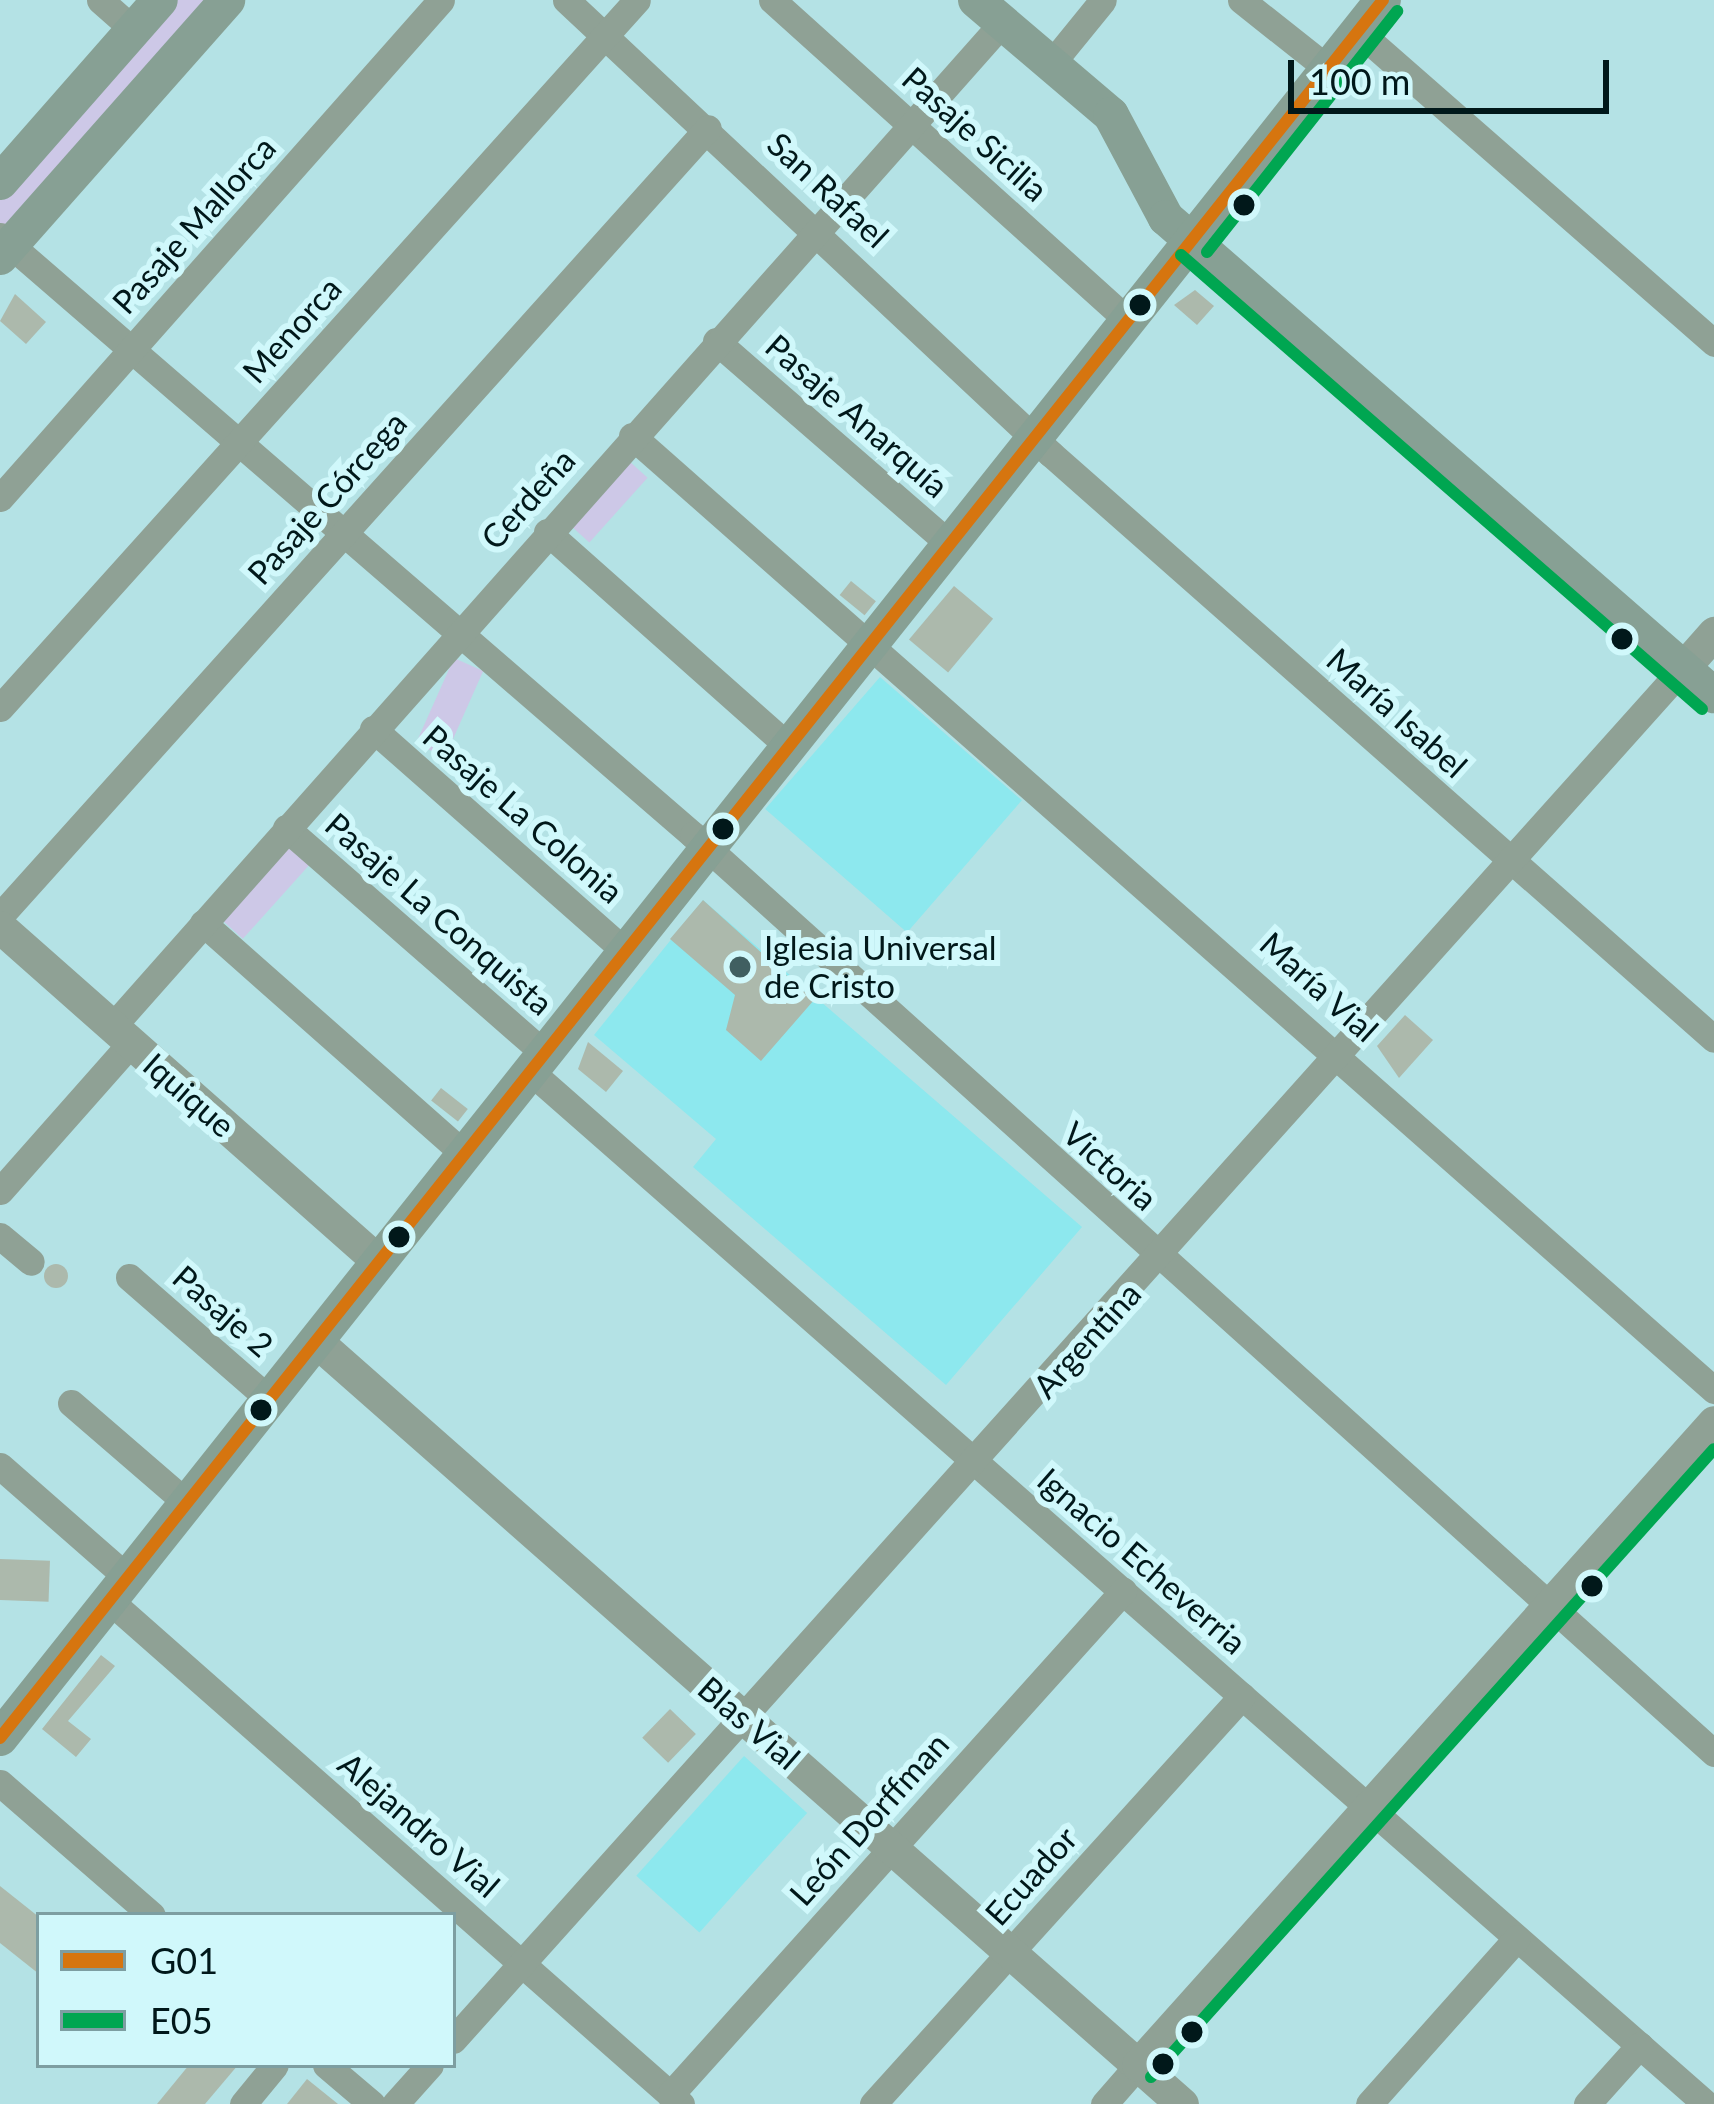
<!DOCTYPE html>
<meta charset="utf-8">
<style>
body{margin:0}
#map{position:relative;width:1714px;height:2104px;overflow:hidden;background:#b4e2e5;font-family:Lato,sans-serif}
div>[style]{position:absolute}
.built>*{inset:0;background:#8de8ee;transform-origin:0 0}
.green>*{inset:0;background:#cdc8e7;transform-origin:0 0}
.building>*{inset:0;background:#acb9ac;transform-origin:0 0}
.round{border-radius:50%}
.minor>*{height:27px;margin:-13.5px;padding:0 13.5px;transform-origin:13.5px;border-radius:13.5px;background:#8fa195}
.tertiary>*{height:33px;margin:-16.5px;padding:0 16.5px;transform-origin:16.5px;border-radius:16.5px;background:#8fa195}
.secondary>*{height:36px;margin:-18px;padding:0 18px;transform-origin:18px;border-radius:18px;background:#87a094}
.bus-1>*{height:12px;margin:-6px;padding:0 6px;transform-origin:6px;border-radius:6px;background:#d6750f}
.bus-2>*{height:12px;margin:-6px;padding:0 6px;transform-origin:6px;border-radius:6px;background:#00a651}
.dots>*{width:33px;height:33px;translate:-50% -50%;box-sizing:border-box;border:6px solid #d0f8fb;border-radius:50%}
span{translate:-50% -50%;white-space:nowrap;text-align:center;line-height:1.15;-webkit-text-stroke:12px #d0f8fb;paint-order:stroke}
.street-label{font-size:33px;color:#01181a}
.poi-label{font-size:33px;color:#01181a}
.left{translate:0 -50%;text-align:left}
.legend{position:absolute;left:36px;top:1912px;width:420px;height:156px;box-sizing:border-box;background:#d0f8fb;border:3px solid #7d9ea1;margin:0;padding:15px 21px;list-style:none;font-size:36px;color:#01181a}
.legend li{display:flex;align-items:center;gap:24px;height:60px}
.legend b{width:60px;border:3px solid #7d9ea1}
.scale{position:absolute;left:1288px;top:60px;width:321px;height:54px;box-sizing:border-box;border:6px solid #01181a;border-top:0;padding-left:15px;font-size:36px;line-height:42px;white-space:nowrap;color:#01181a;-webkit-text-stroke:9px #d0f8fb;paint-order:stroke}
</style>
<div id="map">
<div class="built">
<div style="left:880px;top:677px;width:188px;height:175px;rotate:41deg"></div>
<div style="clip-path:polygon(703px 900px,1082px 1227px,946px 1385px,693px 1167px,716px 1139px,594px 1035px)"></div>
<div style="left:744px;top:1756px;width:85px;height:161px;rotate:42deg"></div>
</div>
<div class="green">
<div style="clip-path:polygon(173px 0,216px 0,0 245px,0 197px)"></div>
<div style="left:629px;top:461px;width:25px;height:87px;rotate:42deg"></div>
<div style="left:454px;top:658px;width:32px;height:94px;rotate:24deg"></div>
<div style="left:291px;top:845px;width:27px;height:102px;rotate:42deg"></div>
</div>
<div class="building">
<div style="clip-path:polygon(1195px 290px,1214px 306px,1197px 325px,1174px 305px)"></div>
<div style="clip-path:polygon(15px 294px,46px 322px,26px 344px,0 321px)"></div>
<div style="left:851px;top:581px;width:32px;height:18px;rotate:39deg"></div>
<div style="left:954px;top:586px;width:51px;height:70px;rotate:40deg"></div>
<div style="clip-path:polygon(703px 900px,814px 1000px,761px 1061px,726px 1030px,735px 995px,670px 939px)"></div>
<div style="clip-path:polygon(1405px 1015px,1433px 1040px,1399px 1078px,1377px 1046px)"></div>
<div style="clip-path:polygon(588px 1042px,623px 1071px,606px 1092px,578px 1069px)"></div>
<div style="left:441px;top:1088px;width:34px;height:16px;rotate:38deg"></div>
<div class="round" style="left:44px;top:1264px;width:24px;height:24px"></div>
<div style="left:0;top:1559px;width:50px;height:41px;rotate:2deg"></div>
<div style="clip-path:polygon(101px 1655px,115px 1666px,68px 1721px,91px 1739px,76px 1757px,42px 1729px)"></div>
<div style="left:670px;top:1709px;width:36px;height:40px;rotate:44deg"></div>
<div style="clip-path:polygon(0 1886px,39px 1917px,39px 1974px,0 1943px)"></div>
<div style="clip-path:polygon(189px 2065px,238px 2065px,205px 2104px,157px 2104px)"></div>
<div style="clip-path:polygon(307px 2079px,338px 2104px,287px 2104px)"></div>
</div>
<div class="minor">
<div style="left:100px;top:0;width:45px;rotate:41.4deg"></div>
<div style="left:566px;top:0;width:664px;rotate:43.11deg"></div>
<div style="left:1051px;top:454px;width:884px;rotate:41.42deg"></div>
<div style="left:772px;top:0;width:480px;rotate:42deg"></div>
<div style="left:1241px;top:0;width:111px;rotate:38.4deg"></div>
<div style="left:1359px;top:32px;width:472px;rotate:41.2deg"></div>
<div style="left:1051px;top:64px;width:82px;rotate:-50.9deg"></div>
<div style="left:0;top:236px;width:916px;rotate:40.84deg"></div>
<div style="left:693px;top:835px;width:1373px;rotate:41.96deg"></div>
<div style="left:716px;top:341px;width:311px;rotate:41deg"></div>
<div style="left:632px;top:436px;width:1443px;rotate:41.4deg"></div>
<div style="left:0;top:498px;width:665px;rotate:-48.47deg"></div>
<div style="left:547px;top:532px;width:324px;rotate:41.6deg"></div>
<div style="left:0;top:708px;width:952px;rotate:-48.02deg"></div>
<div style="left:373px;top:729px;width:337px;rotate:41.4deg"></div>
<div style="left:286px;top:828px;width:344px;rotate:41.1deg"></div>
<div style="left:0;top:916px;width:1059px;rotate:-48.06deg"></div>
<div style="left:203px;top:923px;width:350px;rotate:41.5deg"></div>
<div style="left:112px;top:1027px;width:1342px;rotate:-48.44deg"></div>
<div style="left:531px;top:1072px;width:1564px;rotate:41.29deg"></div>
<div style="left:0;top:1191px;width:198px;rotate:-48.5deg"></div>
<div style="left:0;top:1236px;width:40px;rotate:40deg"></div>
<div style="left:129px;top:1277px;width:186px;rotate:41.1deg"></div>
<div style="left:71px;top:1403px;width:153px;rotate:40.8deg"></div>
<div style="left:0;top:1466px;width:170px;rotate:41.2deg"></div>
<div style="left:110px;top:1601px;width:761px;rotate:41.38deg"></div>
<div style="left:0;top:1783px;width:201px;rotate:41deg"></div>
<div style="left:453px;top:2040px;width:1843px;rotate:-48.12deg"></div>
<div style="left:326px;top:2065px;width:60px;rotate:40.3deg"></div>
<div style="left:670px;top:2095px;width:678px;rotate:-48.05deg"></div>
<div style="left:243px;top:2104px;width:50px;rotate:-50.6deg"></div>
<div style="left:395px;top:2104px;width:52px;rotate:-48.1deg"></div>
<div style="left:873px;top:2104px;width:550px;rotate:-47.87deg"></div>
<div style="left:1104px;top:2104px;width:52px;rotate:-48.9deg"></div>
<div style="left:1369px;top:2104px;width:222px;rotate:-48.3deg"></div>
<div style="left:1587px;top:2104px;width:79px;rotate:-48.1deg"></div>
</div>
<div class="tertiary">
<div style="left:1683px;top:668px;width:47px;rotate:-48.5deg"></div>
<div style="left:0;top:927px;width:506px;rotate:41.47deg"></div>
<div style="left:316px;top:1341px;width:1154px;rotate:41.38deg"></div>
<div style="left:1138px;top:2065px;width:863px;rotate:-48.15deg"></div>
</div>
<div class="secondary">
<div style="left:976px;top:0;width:177px;rotate:40.4deg"></div>
<div style="left:1111px;top:115px;width:117px;rotate:61.9deg"></div>
<div style="left:1166px;top:218px;width:727px;rotate:41.04deg"></div>
<div style="left:0;top:182px;width:242px;rotate:-48.7deg"></div>
<div style="left:0;top:257px;width:343px;rotate:-48.5deg"></div>
<div style="left:0;top:1738px;width:2221px;rotate:-51.49deg"></div>
</div>
<div class="bus-1">
<div style="left:0;top:1738px;width:2221px;rotate:-51.49deg"></div>
</div>
<div class="bus-2">
<div style="left:1207px;top:252px;width:307px;rotate:-51.7deg"></div>
<div style="left:1181px;top:255px;width:691px;rotate:41.07deg"></div>
<div style="left:1151px;top:2077px;width:843px;rotate:-48.12deg"></div>
</div>
<div class="dots">
<div style="left:1244px;top:205px;background:#01181a"></div>
<div style="left:1140px;top:305px;background:#01181a"></div>
<div style="left:1622px;top:639px;background:#01181a"></div>
<div style="left:723px;top:829px;background:#01181a"></div>
<div style="left:740px;top:967px;background:#405f61"></div>
<div style="left:399px;top:1237px;background:#01181a"></div>
<div style="left:261px;top:1410px;background:#01181a"></div>
<div style="left:1592px;top:1586px;background:#01181a"></div>
<div style="left:1192px;top:2032px;background:#01181a"></div>
<div style="left:1163px;top:2064px;background:#01181a"></div>
</div>
<div class="street-label">
<span style="left:975px;top:134px;rotate:42deg">Pasaje Sicilia</span>
<span style="left:828px;top:190px;rotate:43deg">San Rafael</span>
<span style="left:194px;top:225px;rotate:-48deg">Pasaje Mallorca</span>
<span style="left:292px;top:330px;rotate:-48deg">Menorca</span>
<span style="left:857px;top:416px;rotate:41deg">Pasaje Anarquía</span>
<span style="left:327px;top:498px;rotate:-48deg">Pasaje Córcega</span>
<span style="left:528px;top:499px;rotate:-48deg">Cerdeña</span>
<span style="left:1397px;top:713px;rotate:42deg">María Isabel</span>
<span style="left:523px;top:814px;rotate:41deg">Pasaje La Colonia</span>
<span style="left:439px;top:914px;rotate:41deg">Pasaje La Conquista</span>
<span style="left:1319px;top:987px;rotate:42deg">María Vial</span>
<span style="left:189px;top:1095px;rotate:41deg">Iquique</span>
<span style="left:1110px;top:1166px;rotate:42deg">Victoria</span>
<span style="left:223px;top:1311px;rotate:41deg">Pasaje 2</span>
<span style="left:1087px;top:1340px;rotate:-48deg">Argentina</span>
<span style="left:1142px;top:1561px;rotate:41deg">Ignacio Echeverria</span>
<span style="left:749px;top:1723px;rotate:41deg">Blas Vial</span>
<span style="left:869px;top:1819px;rotate:-48deg">León Dorffman</span>
<span style="left:419px;top:1825px;rotate:41deg">Alejandro Vial</span>
<span style="left:1031px;top:1876px;rotate:-48deg">Ecuador</span>
</div>
<div class="poi-label">
<span class="left" style="left:764px;top:967px">Iglesia Universal<br>de Cristo</span>
</div>
<ul class="legend">
<li><b style="height:15px;background:#d6750f"></b>G01</li>
<li><b style="height:15px;background:#00a651"></b>E05</li>
</ul>
<div class="scale">100 m</div>
</div>
